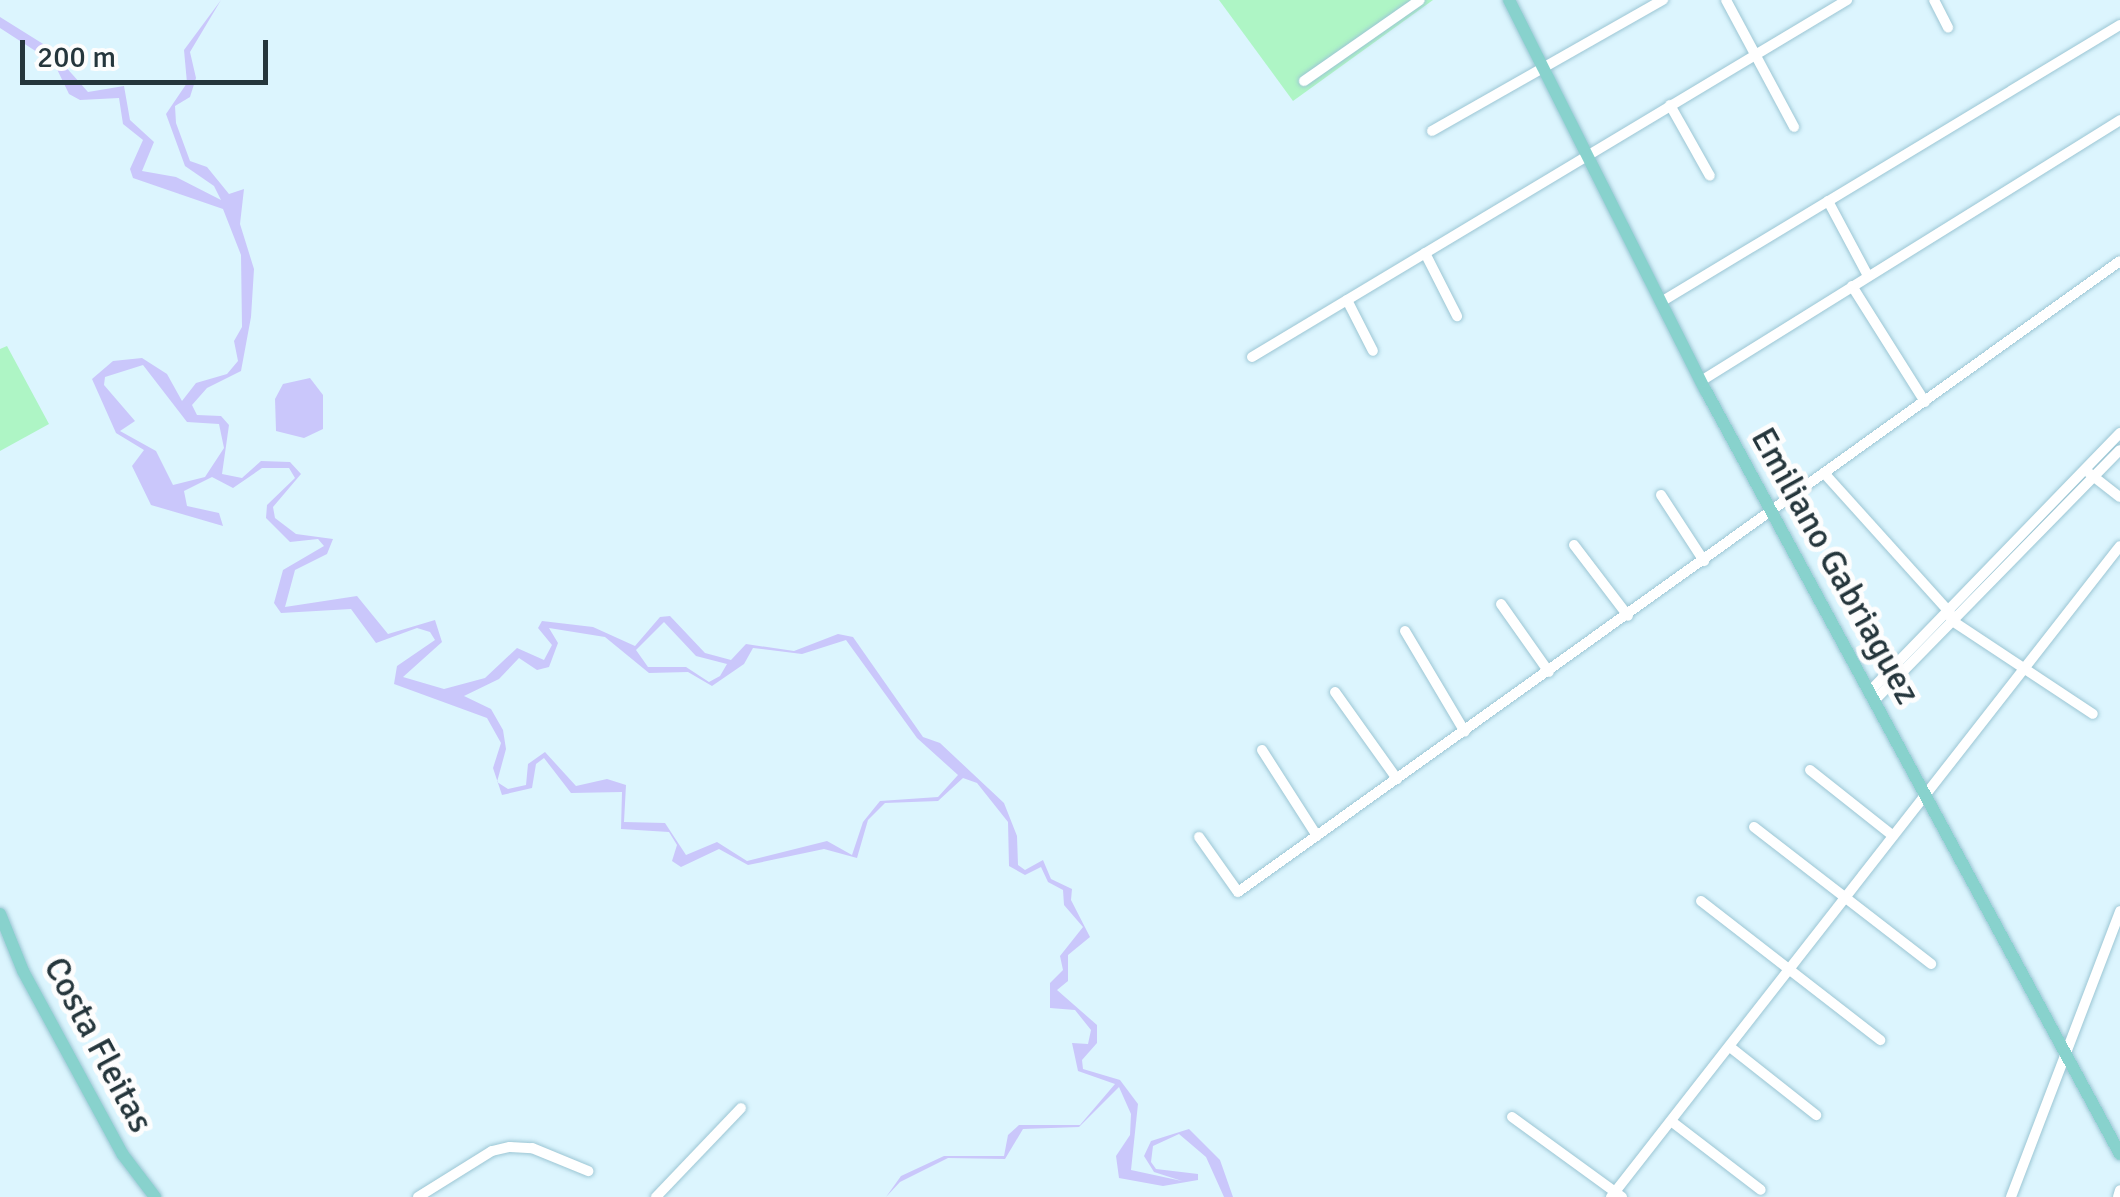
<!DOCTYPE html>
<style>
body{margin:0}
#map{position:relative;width:2120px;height:1197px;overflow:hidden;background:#dcf5fe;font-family:Signika,sans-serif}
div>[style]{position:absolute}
.green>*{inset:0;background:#aef5c5}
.water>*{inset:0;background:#cac7fb}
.roads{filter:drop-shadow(0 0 2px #9cc6d4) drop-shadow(0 0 2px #9cc6d4)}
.minor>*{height:10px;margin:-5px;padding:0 5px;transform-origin:5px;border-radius:5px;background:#fff}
.major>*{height:12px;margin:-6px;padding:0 6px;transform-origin:6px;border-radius:6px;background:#88d2cd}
span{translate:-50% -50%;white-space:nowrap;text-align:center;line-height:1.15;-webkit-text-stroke:10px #fdfdfd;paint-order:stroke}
.street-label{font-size:35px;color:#25363c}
.scale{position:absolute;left:20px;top:40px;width:248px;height:45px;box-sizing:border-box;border:5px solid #25363c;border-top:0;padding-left:12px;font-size:30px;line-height:35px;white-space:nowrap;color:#25363c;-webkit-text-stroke:8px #fdfdfd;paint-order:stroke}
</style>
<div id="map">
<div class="green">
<div style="clip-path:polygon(1219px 0,1433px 0,1293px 101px)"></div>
<div style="clip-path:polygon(7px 346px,49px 424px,0 451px,0 349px)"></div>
</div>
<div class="water">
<div style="clip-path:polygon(evenodd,221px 0,190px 52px,196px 78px,190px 97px,175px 106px,176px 123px,190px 161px,207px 167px,229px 194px,244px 189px,240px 224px,254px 269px,251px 317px,241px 371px,207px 388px,192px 405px,197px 415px,221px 416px,229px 425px,222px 474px,242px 478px,261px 461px,290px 462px,301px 474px,273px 507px,275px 518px,296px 534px,333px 539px,327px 554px,295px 570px,285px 607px,357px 596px,388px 634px,435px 620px,442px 642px,403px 677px,444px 689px,485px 678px,517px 648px,544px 660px,552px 645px,538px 628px,542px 621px,593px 627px,635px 646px,660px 617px,670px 616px,705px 653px,731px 660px,746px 644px,794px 651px,838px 634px,853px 637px,923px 737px,940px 743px,1004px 803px,1017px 836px,1018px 865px,1025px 870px,1043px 860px,1051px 879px,1072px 889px,1071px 900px,1090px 937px,1068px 955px,1068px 981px,1057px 990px,1097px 1025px,1097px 1043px,1082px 1060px,1083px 1069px,1120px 1080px,1138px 1104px,1131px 1170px,1182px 1181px,1154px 1172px,1144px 1156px,1151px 1141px,1189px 1129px,1220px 1160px,1233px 1197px,1224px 1197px,1206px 1157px,1179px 1134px,1153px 1146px,1151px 1162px,1156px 1169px,1198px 1174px,1198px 1180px,1163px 1186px,1119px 1178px,1116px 1156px,1130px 1135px,1131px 1114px,1119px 1087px,1079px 1127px,1023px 1129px,1005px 1159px,948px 1158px,900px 1182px,886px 1197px,901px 1176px,944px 1156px,1004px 1156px,1008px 1135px,1019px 1125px,1080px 1125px,1115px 1084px,1078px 1071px,1072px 1043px,1088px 1044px,1091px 1030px,1075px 1010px,1050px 1008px,1050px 983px,1063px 970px,1060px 956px,1083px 927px,1064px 905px,1063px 890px,1048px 882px,1041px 867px,1025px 875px,1009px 866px,1008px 822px,977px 783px,963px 778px,938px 801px,885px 803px,868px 820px,857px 858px,824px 849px,748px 865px,719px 849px,681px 867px,672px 861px,677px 845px,669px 832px,621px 829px,622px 792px,571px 793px,544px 758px,536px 764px,532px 788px,502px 795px,493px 768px,501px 743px,487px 718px,394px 684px,397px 666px,435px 640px,430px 632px,417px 628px,376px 643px,351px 609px,281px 613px,274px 603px,283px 570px,324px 546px,318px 539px,290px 542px,266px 518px,267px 505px,295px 478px,289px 468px,262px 468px,233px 488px,212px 477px,184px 491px,187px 506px,219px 513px,223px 526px,151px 505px,132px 466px,144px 450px,116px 433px,92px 379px,113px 361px,142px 358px,167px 374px,182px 401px,196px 383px,227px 374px,238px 361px,234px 341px,242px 327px,241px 255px,223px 209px,133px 178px,130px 169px,143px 140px,123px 124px,119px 98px,80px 100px,69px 94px,54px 63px,0 28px,0 17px,48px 47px,88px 92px,124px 86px,130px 120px,154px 142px,142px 171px,176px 177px,221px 200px,214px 186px,185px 166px,166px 114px,187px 83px,184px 50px,221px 0,143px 365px,187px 422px,219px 424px,224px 448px,205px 477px,173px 485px,156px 451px,120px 431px,135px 421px,104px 385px,105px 377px,143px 365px,221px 0,664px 622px,696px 656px,727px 664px,720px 676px,709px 682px,686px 667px,648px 667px,636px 650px,664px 622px,221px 0,549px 628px,605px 637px,649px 673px,688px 672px,712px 686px,744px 664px,753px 648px,802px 654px,846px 640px,917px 738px,958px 775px,938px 797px,880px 801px,863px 822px,852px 855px,827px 841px,747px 861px,717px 842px,686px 855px,665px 823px,624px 822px,626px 785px,607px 779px,576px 786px,545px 752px,528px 764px,526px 785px,508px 789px,497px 782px,506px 749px,503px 730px,491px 709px,464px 696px,499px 679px,519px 658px,537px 670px,549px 667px,558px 643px,549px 628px)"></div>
<div style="clip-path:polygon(310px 378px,323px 395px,323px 429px,304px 438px,276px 431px,275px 399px,283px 384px)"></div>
</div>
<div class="roads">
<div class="minor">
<div style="left:1726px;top:0;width:144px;rotate:61.8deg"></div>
<div style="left:1934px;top:0;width:31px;rotate:63deg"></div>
<div style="left:1304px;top:81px;width:141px;rotate:-34.9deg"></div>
<div style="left:1670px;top:105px;width:81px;rotate:60.6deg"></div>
<div style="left:1432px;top:131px;width:266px;rotate:-29.6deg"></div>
<div style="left:1828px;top:201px;width:85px;rotate:61.9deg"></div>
<div style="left:1425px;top:253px;width:71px;rotate:63.1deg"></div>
<div style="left:1852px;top:286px;width:137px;rotate:57.8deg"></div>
<div style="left:1347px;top:300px;width:57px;rotate:63deg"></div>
<div style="left:1661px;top:302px;width:536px;rotate:-31.11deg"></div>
<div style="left:1252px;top:357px;width:694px;rotate:-30.96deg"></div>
<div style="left:1701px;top:381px;width:494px;rotate:-31.9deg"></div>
<div style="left:2089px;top:473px;width:39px;rotate:38deg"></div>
<div style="left:1825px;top:474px;width:187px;rotate:48deg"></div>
<div style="left:1661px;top:495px;width:79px;rotate:56.9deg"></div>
<div style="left:1574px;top:545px;width:89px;rotate:52.7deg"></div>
<div style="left:1501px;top:604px;width:83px;rotate:54.8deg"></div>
<div style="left:1951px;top:620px;width:170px;rotate:33.5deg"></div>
<div style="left:1405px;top:631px;width:117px;rotate:59.3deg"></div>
<div style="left:1335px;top:692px;width:107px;rotate:54.5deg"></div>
<div style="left:1869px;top:692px;width:361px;rotate:-45.9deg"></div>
<div style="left:1874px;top:701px;width:351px;rotate:-45.6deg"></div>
<div style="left:1262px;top:750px;width:102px;rotate:57.4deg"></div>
<div style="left:1810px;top:770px;width:105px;rotate:38.4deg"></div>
<div style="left:1754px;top:827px;width:224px;rotate:37.7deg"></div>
<div style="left:1199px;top:837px;width:67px;rotate:54.7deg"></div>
<div style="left:1238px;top:892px;width:1084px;rotate:-35.58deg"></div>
<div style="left:1701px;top:901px;width:227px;rotate:37.8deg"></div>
<div style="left:1730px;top:1047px;width:110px;rotate:38.3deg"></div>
<div style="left:1512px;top:1117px;width:136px;rotate:36deg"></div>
<div style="left:1671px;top:1121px;width:113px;rotate:37.5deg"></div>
<div style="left:418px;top:1197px;width:87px;rotate:-31.9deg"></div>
<div style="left:492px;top:1151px;width:18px;rotate:-13deg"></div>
<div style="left:510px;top:1147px;width:22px;rotate:3deg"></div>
<div style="left:532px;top:1148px;width:61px;rotate:22.3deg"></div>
<div style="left:656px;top:1197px;width:123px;rotate:-46.3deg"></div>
<div style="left:1611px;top:1197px;width:826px;rotate:-51.98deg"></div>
<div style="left:2011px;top:1197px;width:306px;rotate:-69.1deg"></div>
<div style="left:2118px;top:1197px;width:7px;rotate:-74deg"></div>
</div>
<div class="major">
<div style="left:1509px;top:0;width:438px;rotate:63.3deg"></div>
<div style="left:1706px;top:391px;width:868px;rotate:61.52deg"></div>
<div style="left:0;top:914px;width:61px;rotate:68deg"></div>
<div style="left:23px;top:971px;width:209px;rotate:61.5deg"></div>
<div style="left:123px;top:1155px;width:53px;rotate:52.7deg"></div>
</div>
</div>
<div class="street-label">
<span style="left:1835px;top:566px;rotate:61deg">Emiliano Gabriaguez</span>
<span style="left:98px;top:1045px;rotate:62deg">Costa Fleitas</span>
</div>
<div class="scale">200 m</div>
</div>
